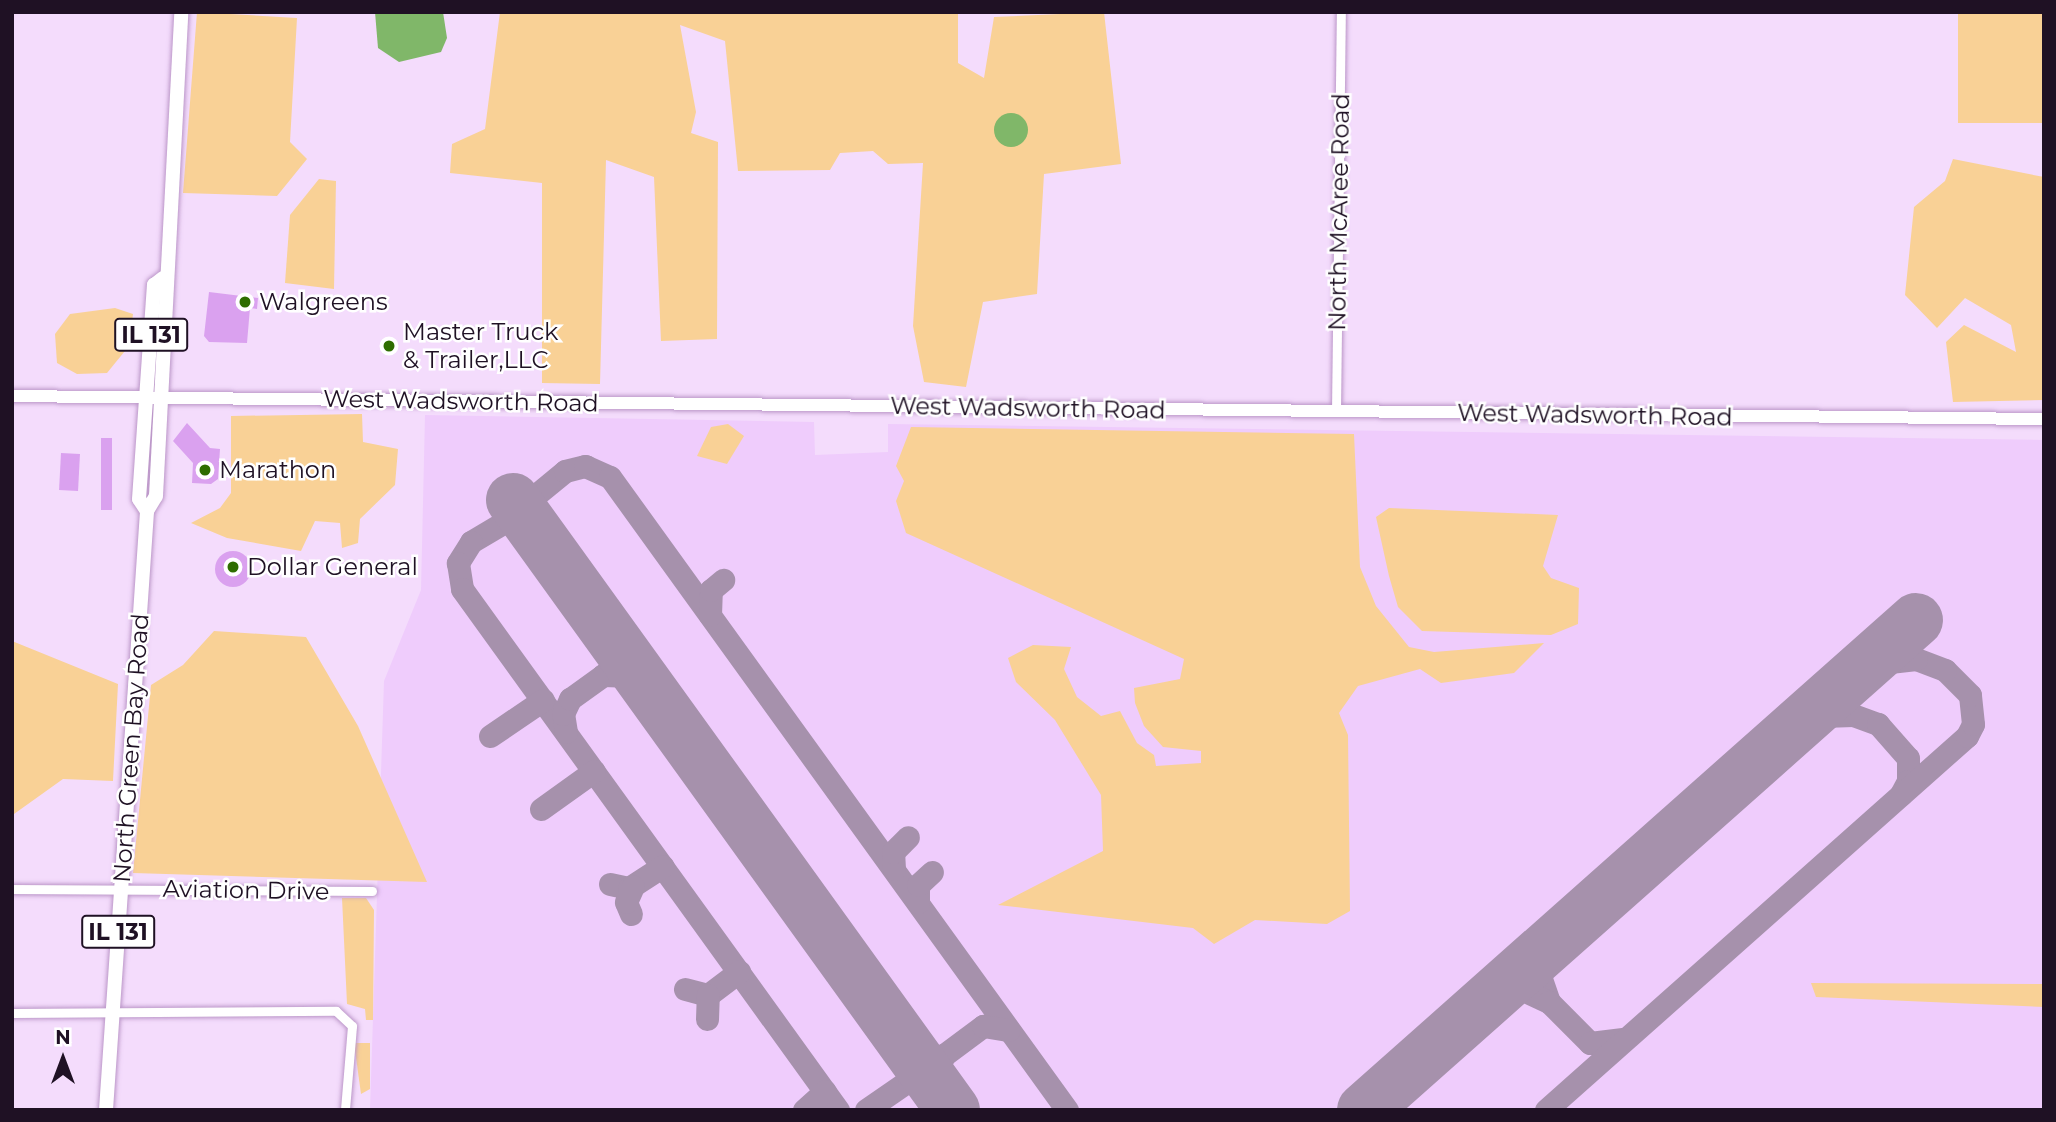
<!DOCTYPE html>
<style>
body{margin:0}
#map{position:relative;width:2056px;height:1122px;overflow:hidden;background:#f4dcfc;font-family:Montserrat,sans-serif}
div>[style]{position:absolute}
.built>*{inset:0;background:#efccfc}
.green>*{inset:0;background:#f9d196;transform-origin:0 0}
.water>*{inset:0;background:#80b769}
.round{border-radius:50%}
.taxiway>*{height:23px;margin:-11.5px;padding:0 11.5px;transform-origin:11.5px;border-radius:11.5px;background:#a691ac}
.runway>*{height:54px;margin:-27px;padding:0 27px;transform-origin:27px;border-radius:27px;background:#a691ac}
.building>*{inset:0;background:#daa1ef;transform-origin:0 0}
.roads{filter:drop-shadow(0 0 2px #bb96c8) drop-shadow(0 0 2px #bb96c8)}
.minor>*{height:9px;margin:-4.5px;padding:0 4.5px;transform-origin:4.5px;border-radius:4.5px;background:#fff}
.secondary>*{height:12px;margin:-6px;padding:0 6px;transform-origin:6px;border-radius:6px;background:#fff}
.primary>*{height:14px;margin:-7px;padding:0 7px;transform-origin:7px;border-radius:7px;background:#fff}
.dots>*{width:19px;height:19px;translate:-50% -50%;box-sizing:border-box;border:4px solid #fff;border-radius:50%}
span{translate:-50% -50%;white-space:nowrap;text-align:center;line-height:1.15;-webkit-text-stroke:5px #fff;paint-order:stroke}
.shield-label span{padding:2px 5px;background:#fff;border:2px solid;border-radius:5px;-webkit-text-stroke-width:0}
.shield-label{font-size:23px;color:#1f1124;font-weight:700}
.street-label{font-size:24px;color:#1f1124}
.poi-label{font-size:24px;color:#1f1124}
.left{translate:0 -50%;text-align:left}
.frame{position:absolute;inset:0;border:14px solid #1f1124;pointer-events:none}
.north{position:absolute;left:28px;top:1024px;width:70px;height:70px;-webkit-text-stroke:5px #fff;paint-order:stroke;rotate:0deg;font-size:19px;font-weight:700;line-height:28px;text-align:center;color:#1f1124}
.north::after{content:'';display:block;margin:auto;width:24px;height:32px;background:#1f1124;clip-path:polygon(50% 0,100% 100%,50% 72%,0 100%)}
</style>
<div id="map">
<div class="built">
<div style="clip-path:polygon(425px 415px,814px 422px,815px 455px,888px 452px,888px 424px,2044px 440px,2044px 1110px,370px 1110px,384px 681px,421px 590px)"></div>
</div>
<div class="green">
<div style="clip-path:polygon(197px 12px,297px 18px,290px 142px,307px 159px,277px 196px,183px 193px)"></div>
<div style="clip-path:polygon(500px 12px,958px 12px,958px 63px,984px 78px,994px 17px,1104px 12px,1121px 164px,1044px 174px,1037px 294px,983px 302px,966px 387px,924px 382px,913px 326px,923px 163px,888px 164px,873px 151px,840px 153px,830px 170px,738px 171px,725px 41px,680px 25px,696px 112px,691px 133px,718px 142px,717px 339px,661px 341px,654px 177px,606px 160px,600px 384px,542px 383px,542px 183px,450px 173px,452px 144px,485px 129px)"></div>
<div style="left:1958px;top:12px;width:86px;height:111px"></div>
<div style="clip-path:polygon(1953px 159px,2044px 177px,2044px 400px,1953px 402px,1946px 342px,1964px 325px,2016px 352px,2011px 325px,1965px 298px,1937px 328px,1905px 295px,1914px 207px,1945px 181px)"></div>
<div style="clip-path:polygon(319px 179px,336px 181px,334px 289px,285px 283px,290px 215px)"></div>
<div style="clip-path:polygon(115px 308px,133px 314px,129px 346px,107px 373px,77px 374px,57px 363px,55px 334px,70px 314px)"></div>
<div style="clip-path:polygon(362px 414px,363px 442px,398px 449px,395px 485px,360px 519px,358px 543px,342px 548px,340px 523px,315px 521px,301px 551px,227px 538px,191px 523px,220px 508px,231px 493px,231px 416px)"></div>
<div style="clip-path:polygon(728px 424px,744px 436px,727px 464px,697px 456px,711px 427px)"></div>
<div style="clip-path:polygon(911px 427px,1354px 434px,1360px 567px,1376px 606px,1409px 647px,1434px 652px,1544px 643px,1514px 673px,1441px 683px,1420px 669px,1358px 686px,1339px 713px,1348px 735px,1350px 911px,1327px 924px,1255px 920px,1214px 944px,1193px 928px,998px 905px,1103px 851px,1101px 795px,1055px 720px,1016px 682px,1008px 658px,1033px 645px,1071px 647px,1064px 669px,1077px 697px,1101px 716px,1120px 711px,1137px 743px,1154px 755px,1156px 766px,1201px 763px,1201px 751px,1163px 747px,1144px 726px,1135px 703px,1134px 688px,1180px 679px,1184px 659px,906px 533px,896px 501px,904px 481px,896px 466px)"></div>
<div style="clip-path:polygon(1389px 508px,1558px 515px,1543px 566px,1551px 578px,1579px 588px,1578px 624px,1551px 635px,1422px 631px,1398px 607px,1389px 576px,1376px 517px)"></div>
<div style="clip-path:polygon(214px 631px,306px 637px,358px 726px,427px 882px,133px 873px,151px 685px,183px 665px)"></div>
<div style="clip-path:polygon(12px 641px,118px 684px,113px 781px,63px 779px,14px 814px,12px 852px)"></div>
<div style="clip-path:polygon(342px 898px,366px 898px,374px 910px,373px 1020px,366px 1020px,365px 1009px,347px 1004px)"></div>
<div style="clip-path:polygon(1811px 983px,2044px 984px,2044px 1007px,1816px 997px)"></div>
<div style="clip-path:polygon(354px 1043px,370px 1043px,370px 1089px,361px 1094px)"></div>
</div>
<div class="water">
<div style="clip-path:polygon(375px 12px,443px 12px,447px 38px,441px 52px,399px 62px,378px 48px)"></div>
<div class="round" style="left:994px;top:113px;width:34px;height:34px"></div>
</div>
<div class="taxiway">
<div style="left:534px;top:530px;width:31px;rotate:-96deg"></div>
<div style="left:531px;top:499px;width:44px;rotate:-39.5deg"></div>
<div style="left:565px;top:471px;width:21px;rotate:-14deg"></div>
<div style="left:585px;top:466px;width:27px;rotate:24deg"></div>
<div style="left:610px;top:477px;width:781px;rotate:54.17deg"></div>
<div style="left:534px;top:530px;width:28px;rotate:-159deg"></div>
<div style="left:508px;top:520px;width:43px;rotate:149.3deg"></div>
<div style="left:471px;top:542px;width:25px;rotate:122deg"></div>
<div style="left:458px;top:563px;width:26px;rotate:81deg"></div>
<div style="left:462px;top:589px;width:643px;rotate:54.18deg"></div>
<div style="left:710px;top:615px;width:25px;rotate:-88deg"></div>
<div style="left:711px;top:590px;width:16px;rotate:-40deg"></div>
<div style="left:603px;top:675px;width:37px;rotate:2deg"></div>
<div style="left:566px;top:732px;width:18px;rotate:-99deg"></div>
<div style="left:563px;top:714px;width:17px;rotate:-65deg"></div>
<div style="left:570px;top:699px;width:70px;rotate:-35.7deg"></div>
<div style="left:1788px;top:734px;width:39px;rotate:-27deg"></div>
<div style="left:1823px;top:716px;width:30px;rotate:-2deg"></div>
<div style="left:1853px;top:715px;width:27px;rotate:20deg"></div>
<div style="left:1878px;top:724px;width:45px;rotate:48.6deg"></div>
<div style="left:1908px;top:758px;width:23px;rotate:90deg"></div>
<div style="left:1908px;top:781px;width:15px;rotate:118deg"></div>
<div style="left:490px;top:736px;width:64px;rotate:-34.2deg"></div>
<div style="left:541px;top:809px;width:65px;rotate:-35.6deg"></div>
<div style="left:894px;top:869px;width:17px;rotate:-93deg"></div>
<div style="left:893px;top:852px;width:21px;rotate:-45deg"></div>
<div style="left:610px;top:884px;width:19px;rotate:12deg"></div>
<div style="left:629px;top:888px;width:40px;rotate:-32.9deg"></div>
<div style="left:918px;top:902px;width:17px;rotate:-90deg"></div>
<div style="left:918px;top:885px;width:19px;rotate:-43deg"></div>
<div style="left:631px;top:914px;width:13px;rotate:-113deg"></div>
<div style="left:626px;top:902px;width:17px;rotate:-66deg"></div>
<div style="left:685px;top:989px;width:24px;rotate:15deg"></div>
<div style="left:708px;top:995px;width:39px;rotate:-37deg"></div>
<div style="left:1549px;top:1002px;width:28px;rotate:-109deg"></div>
<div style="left:1540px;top:976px;width:38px;rotate:-68deg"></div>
<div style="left:1482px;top:1005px;width:44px;rotate:-20.1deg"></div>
<div style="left:1523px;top:990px;width:29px;rotate:25deg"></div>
<div style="left:1549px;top:1002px;width:58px;rotate:45deg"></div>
<div style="left:1590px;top:1043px;width:33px;rotate:-7deg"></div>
<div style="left:707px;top:1019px;width:24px;rotate:-88deg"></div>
<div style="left:908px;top:1047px;width:20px;rotate:33deg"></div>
<div style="left:925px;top:1058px;width:19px;rotate:-9deg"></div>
<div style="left:940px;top:1093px;width:22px;rotate:-100deg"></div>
<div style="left:936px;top:1071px;width:18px;rotate:-63deg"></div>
<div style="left:944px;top:1055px;width:49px;rotate:-36.6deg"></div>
<div style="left:983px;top:1026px;width:26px;rotate:9deg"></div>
<div style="left:804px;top:1110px;width:28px;rotate:-42deg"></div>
<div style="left:866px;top:1110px;width:70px;rotate:-34.6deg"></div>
<div style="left:1367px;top:1110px;width:13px;rotate:-51deg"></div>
<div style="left:1546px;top:1110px;width:563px;rotate:-41.62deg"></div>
<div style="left:1967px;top:736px;width:13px;rotate:-63deg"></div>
<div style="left:1973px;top:724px;width:29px;rotate:-96deg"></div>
<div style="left:1970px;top:695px;width:35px;rotate:-135deg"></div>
<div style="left:1945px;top:670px;width:31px;rotate:-159deg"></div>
<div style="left:1916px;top:659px;width:51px;rotate:173.3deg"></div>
</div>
<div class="runway">
<div style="left:513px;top:500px;width:752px;rotate:54.2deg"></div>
<div style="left:1364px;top:1110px;width:738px;rotate:-41.59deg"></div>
</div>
<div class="building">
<div style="clip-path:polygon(209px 292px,258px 298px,257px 309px,250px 308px,247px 343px,209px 342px,204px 336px)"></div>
<div style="clip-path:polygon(187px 423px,210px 448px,220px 449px,218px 479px,211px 484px,192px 483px,193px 463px,173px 441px)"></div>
<div style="left:101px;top:438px;width:11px;height:72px"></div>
<div style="left:61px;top:453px;width:19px;height:37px;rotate:3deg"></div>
<div class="round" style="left:215px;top:551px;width:36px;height:36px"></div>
</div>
<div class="roads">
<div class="minor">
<div style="left:1336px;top:411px;width:399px;rotate:-89.3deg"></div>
<div style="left:12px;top:889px;width:360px;rotate:0.3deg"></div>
<div style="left:12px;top:1013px;width:324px;rotate:-0.4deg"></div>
<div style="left:336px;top:1011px;width:22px;rotate:43deg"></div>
<div style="left:352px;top:1026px;width:84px;rotate:94.8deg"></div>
</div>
<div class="secondary">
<div style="left:12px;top:396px;width:2032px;rotate:0.65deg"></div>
</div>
<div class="primary">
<div style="left:147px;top:511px;width:14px;rotate:-124deg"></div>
<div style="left:139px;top:499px;width:215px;rotate:-86deg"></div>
<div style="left:154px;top:285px;width:11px;rotate:-38deg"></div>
<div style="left:106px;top:1110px;width:600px;rotate:-86.08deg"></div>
<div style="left:147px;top:511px;width:17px;rotate:-59deg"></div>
<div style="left:156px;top:496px;width:485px;rotate:-87deg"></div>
</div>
</div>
<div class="dots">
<div style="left:245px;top:302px;background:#2e6d00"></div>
<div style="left:389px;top:346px;background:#2e6d00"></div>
<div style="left:205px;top:470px;background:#2e6d00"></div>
<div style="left:233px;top:567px;background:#2e6d00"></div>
</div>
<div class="shield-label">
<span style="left:151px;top:335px">IL 131</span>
<span style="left:118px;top:932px">IL 131</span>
</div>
<div class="street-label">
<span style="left:1339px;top:212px;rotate:-89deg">North McAree Road</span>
<span style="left:461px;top:401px;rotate:1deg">West Wadsworth Road</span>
<span style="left:1028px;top:408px;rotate:1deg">West Wadsworth Road</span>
<span style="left:1595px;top:415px;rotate:1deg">West Wadsworth Road</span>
<span style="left:131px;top:748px;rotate:-86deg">North Green Bay Road</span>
<span style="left:246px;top:890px;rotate:1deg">Aviation Drive</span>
</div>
<div class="poi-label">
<span class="left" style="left:259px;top:302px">Walgreens</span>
<span class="left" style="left:403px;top:346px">Master Truck<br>&amp; Trailer,LLC</span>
<span class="left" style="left:219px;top:470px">Marathon</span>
<span class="left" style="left:247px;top:567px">Dollar General</span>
</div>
<div class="frame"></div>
<div class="north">N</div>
</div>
